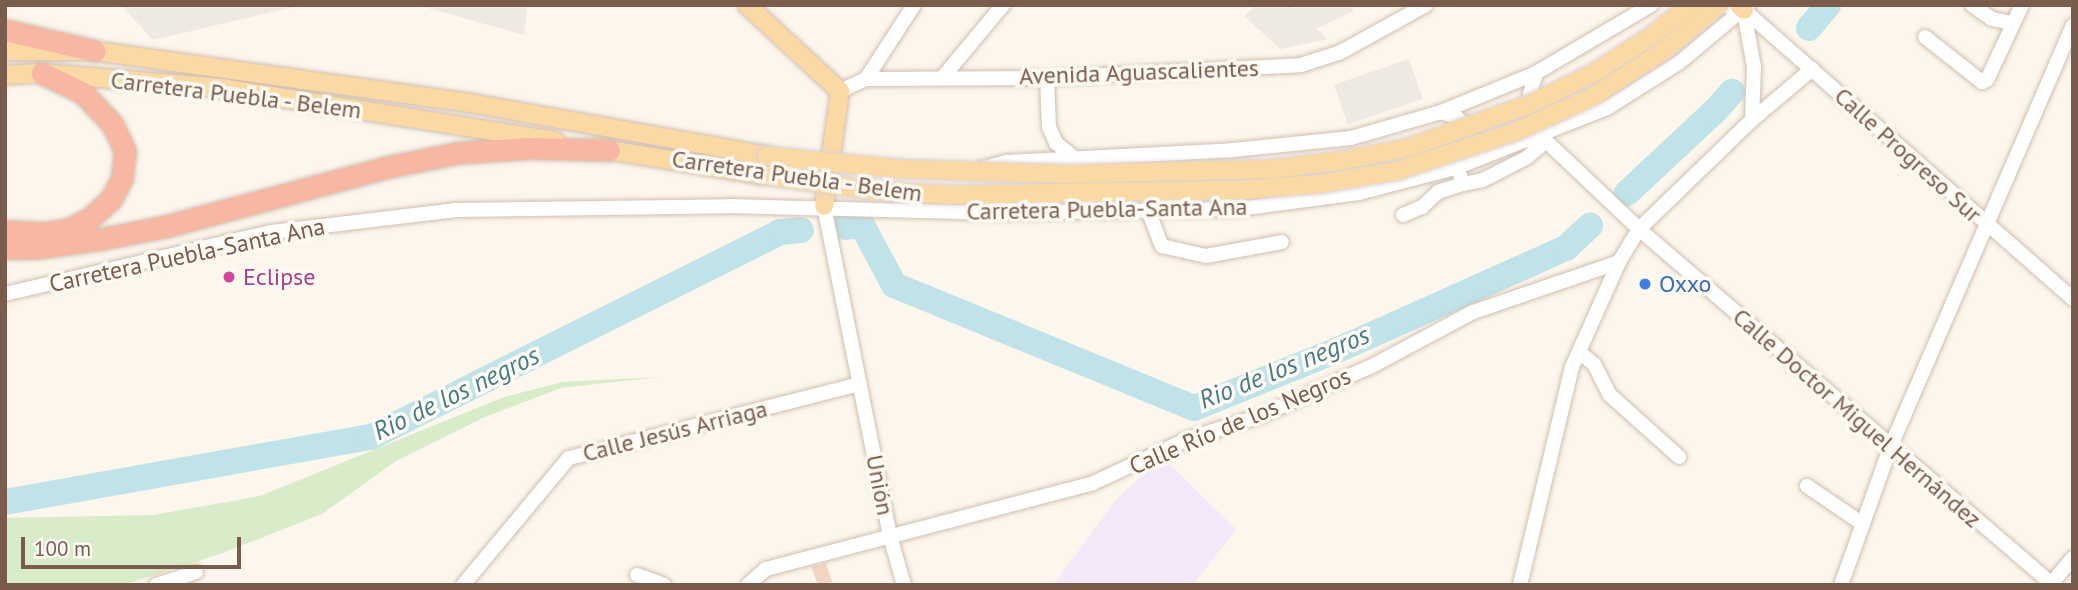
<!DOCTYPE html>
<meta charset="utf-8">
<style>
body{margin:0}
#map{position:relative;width:2078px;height:590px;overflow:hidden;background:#fdf6ec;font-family:"PT Sans",sans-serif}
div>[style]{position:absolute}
.industrial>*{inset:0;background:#efe9e4;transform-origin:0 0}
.education>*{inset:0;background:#f3e8fa}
.green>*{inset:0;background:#d8ecc9}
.river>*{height:26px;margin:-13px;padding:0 13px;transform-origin:13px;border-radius:13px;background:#bfe3e8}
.building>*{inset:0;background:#f3d5c3}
.roads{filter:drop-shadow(0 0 2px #d1beb0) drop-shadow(0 0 2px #d1beb0)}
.minor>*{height:14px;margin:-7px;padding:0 7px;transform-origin:7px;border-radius:7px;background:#fff}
.major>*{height:18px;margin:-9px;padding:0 9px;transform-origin:9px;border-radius:9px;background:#fbd9a5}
.highway>*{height:21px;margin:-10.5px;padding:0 10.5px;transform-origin:10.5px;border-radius:10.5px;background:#f7b7a3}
.bridges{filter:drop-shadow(0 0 2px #dad1cd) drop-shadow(0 0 2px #dad1cd)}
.major-bridge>*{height:18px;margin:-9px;padding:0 9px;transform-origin:9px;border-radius:9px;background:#fbd9a5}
.dots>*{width:19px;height:19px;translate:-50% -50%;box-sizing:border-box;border:4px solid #fffaf3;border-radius:50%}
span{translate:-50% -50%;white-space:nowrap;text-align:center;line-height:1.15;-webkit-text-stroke:7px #fffaf3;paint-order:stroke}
.street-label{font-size:24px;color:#7a5c4d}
.hotel-label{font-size:24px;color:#b23c85}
.left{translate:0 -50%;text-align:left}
.shop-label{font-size:24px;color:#366cbe}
.water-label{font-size:26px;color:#437c86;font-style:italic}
.frame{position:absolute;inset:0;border:7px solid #7a5c4d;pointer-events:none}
.scale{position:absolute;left:21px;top:537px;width:220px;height:32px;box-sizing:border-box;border:4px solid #7a5c4d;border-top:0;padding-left:9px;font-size:21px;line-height:24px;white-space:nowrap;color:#7a5c4d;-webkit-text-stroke:5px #fffaf3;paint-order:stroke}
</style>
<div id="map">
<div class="industrial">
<div style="clip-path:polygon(121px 5px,302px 5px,153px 40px)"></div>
<div style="clip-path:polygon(417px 5px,528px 5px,524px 35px)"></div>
<div style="clip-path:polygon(1256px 5px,1288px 5px,1293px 9px,1303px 5px,1349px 5px,1354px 11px,1316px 29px,1328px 39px,1280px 49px,1244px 16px)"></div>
<div style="left:1409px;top:59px;width:42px;height:79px;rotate:71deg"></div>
</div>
<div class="education">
<div style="clip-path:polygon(1162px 457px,1236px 529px,1193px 585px,1053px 585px,1118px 498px)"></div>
</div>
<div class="green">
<div style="clip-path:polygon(659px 377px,561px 388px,485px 417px,396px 461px,322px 514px,220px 554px,123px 585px,5px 585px,5px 518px,153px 515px,260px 496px,504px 397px,562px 382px)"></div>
</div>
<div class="river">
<div style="left:1809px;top:28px;width:30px;rotate:-50deg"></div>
<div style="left:1627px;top:193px;width:123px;rotate:-43deg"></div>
<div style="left:1717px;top:109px;width:23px;rotate:-49deg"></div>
<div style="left:845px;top:227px;width:17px;rotate:-7deg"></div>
<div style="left:862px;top:225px;width:68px;rotate:61.9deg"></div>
<div style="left:894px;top:285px;width:324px;rotate:22.3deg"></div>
<div style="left:1194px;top:408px;width:157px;rotate:-22deg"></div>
<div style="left:1340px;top:349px;width:248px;rotate:-24.1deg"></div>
<div style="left:1566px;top:248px;width:33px;rotate:-43deg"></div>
<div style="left:5px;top:502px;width:372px;rotate:-10.1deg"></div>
<div style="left:371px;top:437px;width:457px;rotate:-26.6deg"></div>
<div style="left:780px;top:232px;width:21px;rotate:-5deg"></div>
</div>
<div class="building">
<div style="clip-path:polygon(826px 563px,832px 582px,818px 585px,811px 567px)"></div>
</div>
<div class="roads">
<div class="minor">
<div style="left:1720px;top:5px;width:25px;rotate:12deg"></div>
<div style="left:1744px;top:10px;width:438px;rotate:41.3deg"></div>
<div style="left:1972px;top:5px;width:24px;rotate:35deg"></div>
<div style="left:1992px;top:19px;width:20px;rotate:11deg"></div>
<div style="left:1743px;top:6px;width:62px;rotate:79.8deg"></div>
<div style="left:1754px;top:67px;width:53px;rotate:92.2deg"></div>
<div style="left:1925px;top:37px;width:73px;rotate:38.3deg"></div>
<div style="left:1982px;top:82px;width:5px;rotate:-22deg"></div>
<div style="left:1987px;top:80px;width:83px;rotate:-65deg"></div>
<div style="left:1536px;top:73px;width:22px;rotate:106deg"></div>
<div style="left:1530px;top:94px;width:21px;rotate:93deg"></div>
<div style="left:1529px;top:115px;width:14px;rotate:69deg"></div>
<div style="left:1534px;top:128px;width:18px;rotate:47deg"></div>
<div style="left:1546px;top:141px;width:128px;rotate:43.4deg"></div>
<div style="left:1639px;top:229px;width:546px;rotate:40.69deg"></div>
<div style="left:943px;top:77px;width:94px;rotate:-50.2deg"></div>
<div style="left:1047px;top:78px;width:49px;rotate:87.7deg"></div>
<div style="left:1049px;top:127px;width:17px;rotate:66deg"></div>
<div style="left:1056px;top:143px;width:26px;rotate:39deg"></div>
<div style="left:866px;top:79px;width:88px;rotate:-57deg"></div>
<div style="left:840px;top:91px;width:29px;rotate:-25deg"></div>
<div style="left:866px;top:79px;width:181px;rotate:-0.3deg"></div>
<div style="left:1047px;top:78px;width:254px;rotate:-2.9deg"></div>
<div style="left:1301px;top:65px;width:40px;rotate:-18deg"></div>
<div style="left:1339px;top:53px;width:99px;rotate:-28.9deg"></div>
<div style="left:1441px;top:112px;width:16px;rotate:18deg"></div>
<div style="left:1456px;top:117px;width:15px;rotate:37deg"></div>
<div style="left:1468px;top:126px;width:10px;rotate:61deg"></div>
<div style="left:1473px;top:135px;width:20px;rotate:96deg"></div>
<div style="left:984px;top:168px;width:24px;rotate:-15deg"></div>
<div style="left:1007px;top:162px;width:226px;rotate:-3deg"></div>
<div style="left:1233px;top:150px;width:119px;rotate:-5.8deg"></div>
<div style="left:1351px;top:138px;width:94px;rotate:-16.1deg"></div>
<div style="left:1441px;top:112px;width:103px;rotate:-22.3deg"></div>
<div style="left:1536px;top:73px;width:134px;rotate:-30.6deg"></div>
<div style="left:1463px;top:184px;width:20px;rotate:-11deg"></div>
<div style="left:1483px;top:180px;width:48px;rotate:-27.1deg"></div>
<div style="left:1526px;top:158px;width:26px;rotate:-40deg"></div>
<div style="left:824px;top:206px;width:337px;rotate:78.7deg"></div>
<div style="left:890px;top:536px;width:51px;rotate:74.1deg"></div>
<div style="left:1148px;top:210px;width:39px;rotate:69deg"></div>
<div style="left:1162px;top:246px;width:45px;rotate:12.8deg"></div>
<div style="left:1206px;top:256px;width:77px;rotate:-10.4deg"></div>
<div style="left:1403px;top:215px;width:21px;rotate:-23deg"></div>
<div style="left:1422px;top:207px;width:22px;rotate:-43deg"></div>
<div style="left:1438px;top:192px;width:26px;rotate:-18deg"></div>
<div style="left:1463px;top:184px;width:9px;rotate:-108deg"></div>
<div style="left:5px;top:294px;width:274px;rotate:-13.1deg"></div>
<div style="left:272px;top:232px;width:186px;rotate:-6.8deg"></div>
<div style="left:457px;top:210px;width:272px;rotate:-0.8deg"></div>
<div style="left:729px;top:206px;width:262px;rotate:1.5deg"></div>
<div style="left:991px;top:213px;width:247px;rotate:-0.9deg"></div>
<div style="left:1238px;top:209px;width:122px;rotate:-7.5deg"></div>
<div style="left:1359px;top:193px;width:102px;rotate:-14.7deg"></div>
<div style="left:1458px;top:167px;width:160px;rotate:-21.6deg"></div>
<div style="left:1607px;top:108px;width:86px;rotate:-32.2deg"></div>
<div style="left:1680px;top:62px;width:89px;rotate:-40deg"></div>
<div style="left:1579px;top:352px;width:19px;rotate:39deg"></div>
<div style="left:1594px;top:364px;width:35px;rotate:63deg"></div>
<div style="left:1610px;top:395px;width:93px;rotate:41.9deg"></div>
<div style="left:1807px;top:486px;width:68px;rotate:34.2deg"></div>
<div style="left:637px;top:575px;width:29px;rotate:20deg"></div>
<div style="left:2051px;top:584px;width:34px;rotate:-50deg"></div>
<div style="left:156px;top:585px;width:42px;rotate:-18deg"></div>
<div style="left:463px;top:585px;width:165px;rotate:-50.2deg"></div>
<div style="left:569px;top:458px;width:300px;rotate:-14.3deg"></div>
<div style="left:748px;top:585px;width:24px;rotate:-42deg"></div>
<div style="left:766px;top:569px;width:338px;rotate:-14.7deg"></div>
<div style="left:1093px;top:483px;width:105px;rotate:-24.9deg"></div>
<div style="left:1188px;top:439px;width:76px;rotate:-17.7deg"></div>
<div style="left:1260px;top:416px;width:125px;rotate:-24.1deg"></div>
<div style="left:1374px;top:365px;width:112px;rotate:-28.2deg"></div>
<div style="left:1473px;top:312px;width:154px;rotate:-18.9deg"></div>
<div style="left:1520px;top:585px;width:224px;rotate:-76.6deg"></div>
<div style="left:1572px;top:367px;width:115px;rotate:-65.9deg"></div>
<div style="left:1619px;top:262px;width:39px;rotate:-59deg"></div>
<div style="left:1639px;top:229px;width:157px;rotate:-44deg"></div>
<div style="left:1752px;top:120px;width:79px;rotate:-40.4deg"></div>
<div style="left:1841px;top:585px;width:145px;rotate:-70.3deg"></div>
<div style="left:1890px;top:448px;width:461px;rotate:-66.6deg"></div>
</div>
<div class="major">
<div style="left:747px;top:5px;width:127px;rotate:42.8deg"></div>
<div style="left:840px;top:91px;width:116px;rotate:97.9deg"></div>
<div style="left:1739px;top:5px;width:7px;rotate:45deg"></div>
<div style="left:5px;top:51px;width:90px"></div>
<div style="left:95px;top:51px;width:385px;rotate:7.9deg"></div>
<div style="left:476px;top:104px;width:296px;rotate:10.1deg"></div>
<div style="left:5px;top:75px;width:37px;rotate:-3deg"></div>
<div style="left:42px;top:73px;width:180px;rotate:4.8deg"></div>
<div style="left:221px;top:88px;width:338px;rotate:9deg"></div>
<div style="left:596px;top:148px;width:168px;rotate:9.2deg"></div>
</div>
<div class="highway">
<div style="left:5px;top:30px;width:92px;rotate:13.1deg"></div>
<div style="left:5px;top:231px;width:39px;rotate:3deg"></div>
<div style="left:44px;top:233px;width:25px;rotate:-9deg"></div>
<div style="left:69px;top:229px;width:22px;rotate:-27deg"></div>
<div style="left:89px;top:219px;width:30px;rotate:-42deg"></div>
<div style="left:111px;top:199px;width:24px;rotate:-62deg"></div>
<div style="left:122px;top:178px;width:27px;rotate:-84deg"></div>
<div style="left:125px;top:151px;width:29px;rotate:-115deg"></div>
<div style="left:113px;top:125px;width:44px;rotate:-133.2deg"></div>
<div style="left:83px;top:93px;width:46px;rotate:-154deg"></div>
<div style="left:5px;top:248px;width:31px"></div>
<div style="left:36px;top:248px;width:66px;rotate:-7.9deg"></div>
<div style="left:101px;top:239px;width:67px;rotate:-11.1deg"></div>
<div style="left:167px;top:226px;width:224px;rotate:-15deg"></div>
<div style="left:383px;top:168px;width:75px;rotate:-11.6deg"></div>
<div style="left:456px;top:153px;width:73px;rotate:-3.9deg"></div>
<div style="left:529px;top:148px;width:80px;rotate:1.4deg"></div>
</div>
</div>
<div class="bridges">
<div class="major-bridge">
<div style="left:767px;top:156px;width:136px;rotate:5.5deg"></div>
<div style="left:902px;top:169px;width:168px;rotate:1.7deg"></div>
<div style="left:1070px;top:174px;width:202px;rotate:-1.4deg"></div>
<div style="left:1272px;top:169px;width:74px;rotate:-7deg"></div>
<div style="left:1345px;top:160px;width:63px;rotate:-11deg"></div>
<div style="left:1407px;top:148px;width:128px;rotate:-19.6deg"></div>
<div style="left:1528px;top:105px;width:73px;rotate:-25.9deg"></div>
<div style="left:1594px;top:73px;width:68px;rotate:-33deg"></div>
<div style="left:1651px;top:36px;width:50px;rotate:-38.5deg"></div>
<div style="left:762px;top:175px;width:115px;rotate:8deg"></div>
<div style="left:876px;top:191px;width:74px;rotate:3.1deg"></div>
<div style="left:950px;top:195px;width:303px;rotate:-1.1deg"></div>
<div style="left:1253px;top:189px;width:66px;rotate:-4.3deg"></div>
<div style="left:1319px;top:184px;width:79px;rotate:-9.5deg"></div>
<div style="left:1397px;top:171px;width:126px;rotate:-18.4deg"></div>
<div style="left:1517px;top:131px;width:85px;rotate:-24.4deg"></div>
<div style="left:1594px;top:96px;width:82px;rotate:-33.1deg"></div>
<div style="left:1663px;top:51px;width:72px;rotate:-39.9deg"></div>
</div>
</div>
<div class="dots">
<div style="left:229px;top:277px;background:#d1479c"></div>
<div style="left:1645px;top:284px;background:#3f7fe0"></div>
</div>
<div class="street-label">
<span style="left:1139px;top:72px;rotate:-2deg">Avenida Aguascalientes</span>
<span style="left:236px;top:95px;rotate:7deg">Carretera Puebla - Belem</span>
<span style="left:1908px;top:155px;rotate:42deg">Calle Progreso Sur</span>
<span style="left:797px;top:176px;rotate:8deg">Carretera Puebla - Belem</span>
<span style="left:1107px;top:209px;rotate:-1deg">Carretera Puebla-Santa Ana</span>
<span style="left:187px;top:255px;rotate:-12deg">Carretera Puebla-Santa Ana</span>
<span style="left:1857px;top:418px;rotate:41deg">Calle Doctor Miguel Hernández</span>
<span style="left:1240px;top:421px;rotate:-23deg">Calle Río de los Negros</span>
<span style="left:675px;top:431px;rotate:-14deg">Calle Jesús Arriaga</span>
<span style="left:880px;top:485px;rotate:79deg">Unión</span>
</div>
<div class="hotel-label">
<span class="left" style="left:243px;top:277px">Eclipse</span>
</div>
<div class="shop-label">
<span class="left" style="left:1659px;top:284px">Oxxo</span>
</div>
<div class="water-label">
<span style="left:1284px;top:367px;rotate:-22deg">Rio de los negros</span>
<span style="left:456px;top:393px;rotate:-26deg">Rio de los negros</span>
</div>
<div class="frame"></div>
<div class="scale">100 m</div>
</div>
